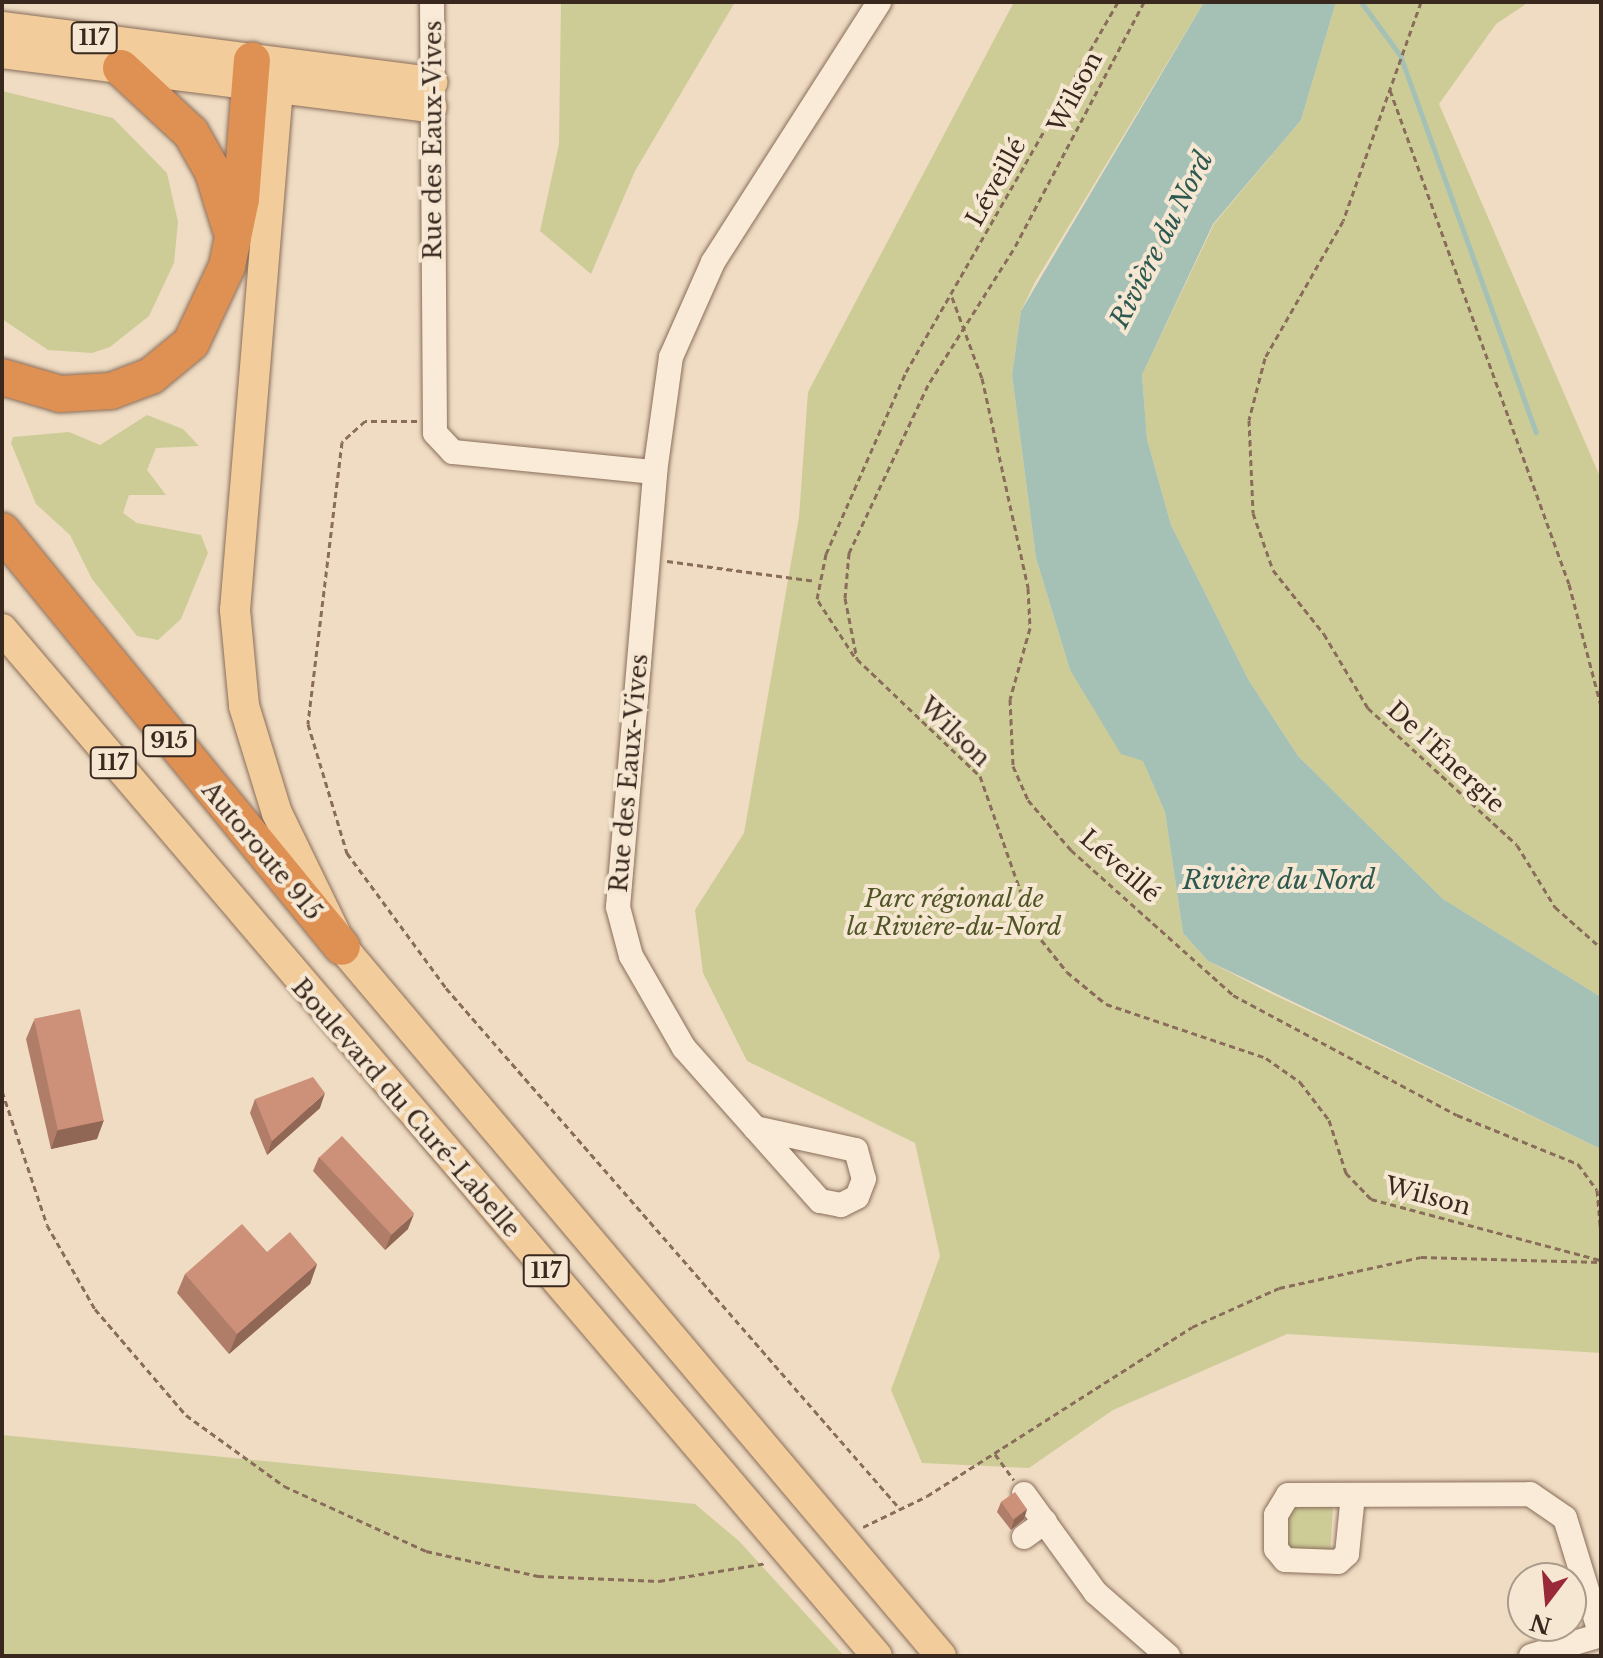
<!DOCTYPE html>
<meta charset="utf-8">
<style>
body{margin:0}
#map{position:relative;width:1603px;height:1658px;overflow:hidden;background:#efdcc3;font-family:"Libre Baskerville",serif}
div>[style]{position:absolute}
.green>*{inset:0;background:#cdcc97}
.water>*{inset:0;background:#a5c1b6}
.stream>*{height:5px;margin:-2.5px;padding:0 2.5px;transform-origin:2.5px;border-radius:2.5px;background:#a5c1b6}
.path>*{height:3px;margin-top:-1.5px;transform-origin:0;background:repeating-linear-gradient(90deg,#896d5a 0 6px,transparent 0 10px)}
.roads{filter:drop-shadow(0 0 2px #896d5a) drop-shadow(0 0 2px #896d5a)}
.minor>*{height:24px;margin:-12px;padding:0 12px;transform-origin:12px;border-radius:12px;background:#f9ebd7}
.major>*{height:30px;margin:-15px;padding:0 15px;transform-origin:15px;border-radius:15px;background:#f2cc9b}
.highway>*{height:36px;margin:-18px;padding:0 18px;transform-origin:18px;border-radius:18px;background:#df9053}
.wall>*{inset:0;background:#b07d68}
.shaded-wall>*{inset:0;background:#906655}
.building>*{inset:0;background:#cd9179;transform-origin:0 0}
span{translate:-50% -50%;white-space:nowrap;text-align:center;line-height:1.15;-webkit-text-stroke:8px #f6e7d3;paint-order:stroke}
.shield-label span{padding:2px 6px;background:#f6e7d3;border:2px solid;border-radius:6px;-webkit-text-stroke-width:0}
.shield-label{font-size:22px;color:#39281e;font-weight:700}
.street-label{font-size:24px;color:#39281e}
.park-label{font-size:24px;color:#4f5524;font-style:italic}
.water-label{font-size:26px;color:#2d5950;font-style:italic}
.frame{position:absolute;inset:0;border:4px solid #39281e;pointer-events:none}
.north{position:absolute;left:1507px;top:1562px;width:80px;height:80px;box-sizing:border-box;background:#f6e7d3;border:2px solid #aa9b8b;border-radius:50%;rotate:196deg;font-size:22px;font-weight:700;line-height:32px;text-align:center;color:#39281e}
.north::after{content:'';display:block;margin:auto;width:28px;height:36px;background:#992938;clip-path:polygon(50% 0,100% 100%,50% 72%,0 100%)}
</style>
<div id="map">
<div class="green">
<div style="clip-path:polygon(561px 2px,735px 2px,635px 171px,591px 274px,540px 231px,559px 144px)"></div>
<div style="clip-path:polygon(1014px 2px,1204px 2px,1035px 282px,1021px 311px,1012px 375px,1036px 558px,1070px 670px,1130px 757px,1143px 760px,1165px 812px,1183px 933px,1208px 961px,1266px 991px,1601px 1149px,1601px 1353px,1287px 1334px,1113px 1410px,1029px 1468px,922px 1463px,891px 1390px,940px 1256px,915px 1143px,747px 1061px,703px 973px,695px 910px,744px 833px,799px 517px,808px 392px)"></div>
<div style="clip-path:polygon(1336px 2px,1529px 2px,1496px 24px,1439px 104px,1601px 479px,1601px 997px,1443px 899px,1298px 756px,1248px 679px,1171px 525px,1147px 439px,1142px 375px,1214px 224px,1301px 120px)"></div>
<div style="clip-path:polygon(2px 91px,113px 118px,167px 173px,178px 222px,174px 263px,149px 316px,110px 347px,92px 353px,48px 350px,2px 319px)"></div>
<div style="clip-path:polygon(147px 415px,183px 429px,199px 446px,156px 448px,147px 470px,166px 495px,129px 495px,123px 513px,137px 523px,201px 535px,208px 553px,181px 619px,158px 640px,137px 636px,92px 579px,70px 535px,36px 504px,11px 443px,13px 437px,69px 432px,100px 445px)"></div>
<div style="clip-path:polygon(2px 1435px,695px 1504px,739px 1541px,844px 1656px,2px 1656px)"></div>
<div style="clip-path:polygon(1283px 1505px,1333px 1507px,1330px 1554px,1289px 1555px)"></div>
</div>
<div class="water">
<div style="clip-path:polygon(1204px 2px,1336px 2px,1301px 120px,1213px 224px,1142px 375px,1147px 439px,1171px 525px,1248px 679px,1298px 756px,1443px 899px,1601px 997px,1601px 1149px,1208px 961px,1183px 933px,1165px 812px,1143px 761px,1121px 754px,1070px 670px,1036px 558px,1012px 375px,1021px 311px)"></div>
</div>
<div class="stream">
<div style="left:1361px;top:2px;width:66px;rotate:53.7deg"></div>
<div style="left:1400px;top:55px;width:401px;rotate:70.2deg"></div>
</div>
<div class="path">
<div style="left:1144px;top:2px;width:280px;rotate:117.8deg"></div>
<div style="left:1013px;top:250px;width:160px;rotate:122.2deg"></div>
<div style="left:928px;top:385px;width:186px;rotate:115.2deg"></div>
<div style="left:849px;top:553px;width:45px;rotate:95.1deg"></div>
<div style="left:845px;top:598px;width:62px;rotate:78.9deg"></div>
<div style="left:857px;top:659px;width:170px;rotate:43.6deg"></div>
<div style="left:980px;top:776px;width:165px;rotate:70.6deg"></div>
<div style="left:1035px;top:932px;width:51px;rotate:51.3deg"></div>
<div style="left:1067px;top:972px;width:50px;rotate:39.4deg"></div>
<div style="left:1106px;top:1004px;width:169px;rotate:18.6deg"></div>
<div style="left:1266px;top:1058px;width:42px;rotate:35.2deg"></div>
<div style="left:1300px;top:1082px;width:48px;rotate:52.7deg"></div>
<div style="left:1329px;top:1120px;width:56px;rotate:72.2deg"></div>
<div style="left:1346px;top:1173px;width:36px;rotate:46deg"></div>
<div style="left:1371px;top:1199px;width:238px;rotate:14.9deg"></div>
<div style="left:1421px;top:2px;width:232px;rotate:109.6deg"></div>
<div style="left:1343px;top:221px;width:158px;rotate:119.7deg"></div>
<div style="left:1265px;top:358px;width:64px;rotate:104.5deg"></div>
<div style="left:1249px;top:420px;width:93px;rotate:87.5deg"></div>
<div style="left:1253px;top:513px;width:60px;rotate:70.7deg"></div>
<div style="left:1273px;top:570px;width:82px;rotate:51.4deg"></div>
<div style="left:1324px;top:634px;width:86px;rotate:59.3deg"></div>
<div style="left:1368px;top:708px;width:202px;rotate:42.6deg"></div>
<div style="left:1517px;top:845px;width:73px;rotate:58.5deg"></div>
<div style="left:1555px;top:907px;width:62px;rotate:41.7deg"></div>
<div style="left:1390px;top:90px;width:525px;rotate:70.08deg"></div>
<div style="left:1569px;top:584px;width:126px;rotate:75.3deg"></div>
<div style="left:952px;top:297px;width:86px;rotate:69.7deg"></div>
<div style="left:982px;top:378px;width:215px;rotate:77.6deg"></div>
<div style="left:1028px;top:588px;width:40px;rotate:87.1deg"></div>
<div style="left:1030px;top:628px;width:74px;rotate:105.7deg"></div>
<div style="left:1010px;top:699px;width:67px;rotate:87.4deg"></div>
<div style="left:1013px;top:766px;width:37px;rotate:66deg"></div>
<div style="left:1028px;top:800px;width:66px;rotate:49.3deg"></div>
<div style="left:1071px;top:850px;width:217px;rotate:41.8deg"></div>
<div style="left:1233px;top:995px;width:254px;rotate:28.2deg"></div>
<div style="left:1457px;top:1115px;width:131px;rotate:22deg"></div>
<div style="left:1578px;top:1164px;width:32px;rotate:54deg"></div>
<div style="left:1597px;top:1190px;width:45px;rotate:84.9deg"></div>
<div style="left:417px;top:421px;width:52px;rotate:180deg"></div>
<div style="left:365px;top:421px;width:31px;rotate:138deg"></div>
<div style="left:342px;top:442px;width:284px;rotate:96.9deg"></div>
<div style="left:308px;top:724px;width:135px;rotate:73.2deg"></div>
<div style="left:347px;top:853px;width:167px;rotate:53.7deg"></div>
<div style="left:446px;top:988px;width:692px;rotate:48.92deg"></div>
<div style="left:667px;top:561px;width:148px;rotate:7.7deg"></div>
<div style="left:854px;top:656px;width:68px;rotate:-123deg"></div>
<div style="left:817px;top:599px;width:46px;rotate:-78.7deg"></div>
<div style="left:826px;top:554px;width:199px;rotate:-66.3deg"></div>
<div style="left:906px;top:372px;width:426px;rotate:-60.2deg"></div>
<div style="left:2px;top:1091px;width:141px;rotate:71.4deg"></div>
<div style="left:47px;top:1225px;width:97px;rotate:60.3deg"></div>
<div style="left:95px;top:1309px;width:140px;rotate:49.4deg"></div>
<div style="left:186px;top:1415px;width:121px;rotate:35.9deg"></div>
<div style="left:284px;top:1486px;width:156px;rotate:24.6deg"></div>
<div style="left:426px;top:1551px;width:115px;rotate:12.6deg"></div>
<div style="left:538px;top:1576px;width:121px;rotate:2.4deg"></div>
<div style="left:659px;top:1581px;width:109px;rotate:-9.5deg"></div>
<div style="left:995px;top:1454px;width:32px;rotate:54deg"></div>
<div style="left:863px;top:1527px;width:71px;rotate:-25.8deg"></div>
<div style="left:927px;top:1496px;width:314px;rotate:-32.5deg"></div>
<div style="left:1192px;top:1327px;width:95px;rotate:-24.1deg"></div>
<div style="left:1279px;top:1288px;width:145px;rotate:-12.3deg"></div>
<div style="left:1421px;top:1257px;width:180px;rotate:1.6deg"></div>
</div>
<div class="roads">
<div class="minor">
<div style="left:432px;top:2px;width:431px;rotate:89.6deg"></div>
<div style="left:435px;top:433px;width:26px;rotate:47deg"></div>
<div style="left:453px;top:452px;width:203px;rotate:5.7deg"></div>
<div style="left:755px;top:1128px;width:103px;rotate:12.3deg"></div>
<div style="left:856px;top:1150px;width:30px;rotate:75deg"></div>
<div style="left:864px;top:1179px;width:19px;rotate:111deg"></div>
<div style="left:857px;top:1197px;width:18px;rotate:153deg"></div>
<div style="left:841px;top:1205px;width:21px;rotate:-169deg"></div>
<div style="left:820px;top:1201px;width:205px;rotate:-131.6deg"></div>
<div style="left:684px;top:1048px;width:106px;rotate:-119.9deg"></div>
<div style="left:631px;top:956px;width:51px;rotate:-104.9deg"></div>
<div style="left:618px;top:907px;width:437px;rotate:-85.1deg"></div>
<div style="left:655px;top:472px;width:116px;rotate:-82.1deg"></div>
<div style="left:671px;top:357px;width:104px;rotate:-66.1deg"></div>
<div style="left:713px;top:262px;width:308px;rotate:-57.4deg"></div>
<div style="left:1024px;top:1494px;width:122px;rotate:54deg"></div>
<div style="left:1096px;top:1593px;width:96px;rotate:41.2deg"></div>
<div style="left:1353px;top:1495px;width:59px;rotate:95.8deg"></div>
<div style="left:1347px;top:1554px;width:12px;rotate:138deg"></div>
<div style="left:1338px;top:1562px;width:53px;rotate:-177.8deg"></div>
<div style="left:1285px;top:1560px;width:14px;rotate:-129deg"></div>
<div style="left:1276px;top:1549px;width:34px;rotate:-90deg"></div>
<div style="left:1276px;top:1515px;width:23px;rotate:-59deg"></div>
<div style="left:1288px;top:1495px;width:242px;rotate:-0.2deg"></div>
<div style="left:1530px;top:1494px;width:42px;rotate:34.4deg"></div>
<div style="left:1565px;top:1518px;width:123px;rotate:73deg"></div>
<div style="left:1024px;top:1537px;width:26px;rotate:-36deg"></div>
<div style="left:1531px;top:1656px;width:73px;rotate:-16.7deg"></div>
</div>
<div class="major">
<div style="left:2px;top:27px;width:434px;rotate:7.3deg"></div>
<div style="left:2px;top:53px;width:433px;rotate:7.2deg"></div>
<div style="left:280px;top:64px;width:548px;rotate:94.71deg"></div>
<div style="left:235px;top:610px;width:96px;rotate:84.6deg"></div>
<div style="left:244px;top:706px;width:112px;rotate:72.9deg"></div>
<div style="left:277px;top:813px;width:149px;rotate:64.1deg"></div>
<div style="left:342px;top:947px;width:928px;rotate:49.81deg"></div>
<div style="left:2px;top:629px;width:1349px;rotate:49.57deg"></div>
</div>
<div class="highway">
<div style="left:121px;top:68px;width:96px;rotate:42.9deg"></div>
<div style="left:191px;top:133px;width:45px;rotate:60.6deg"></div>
<div style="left:213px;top:172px;width:58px;rotate:72.8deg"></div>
<div style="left:2px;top:377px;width:60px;rotate:16.3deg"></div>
<div style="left:60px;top:394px;width:51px;rotate:-3.4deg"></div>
<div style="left:111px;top:391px;width:43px;rotate:-20.6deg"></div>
<div style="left:151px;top:376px;width:52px;rotate:-39.5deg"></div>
<div style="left:191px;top:343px;width:85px;rotate:-64.9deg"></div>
<div style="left:227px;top:266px;width:68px;rotate:-78.2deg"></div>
<div style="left:241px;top:199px;width:139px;rotate:-85.5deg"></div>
<div style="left:2px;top:531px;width:537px;rotate:50.74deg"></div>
</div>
</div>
<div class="wall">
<div style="clip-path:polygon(34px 1020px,97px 1139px,51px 1149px,26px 1039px)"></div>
<div style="clip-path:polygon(255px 1099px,320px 1108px,267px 1155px,250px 1113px)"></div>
<div style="clip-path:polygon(319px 1157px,408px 1229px,385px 1250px,313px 1171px)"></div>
<div style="clip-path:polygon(267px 1252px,317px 1264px,310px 1284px,229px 1354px,177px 1293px,185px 1274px)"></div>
<div style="clip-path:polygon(1001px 1502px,1027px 1509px,1024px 1519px,1011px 1530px,997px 1512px)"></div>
</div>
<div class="shaded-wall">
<div style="clip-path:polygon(325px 1093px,320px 1108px,267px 1155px,272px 1141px)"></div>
<div style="clip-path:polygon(104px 1120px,97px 1139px,51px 1149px,58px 1129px)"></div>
<div style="clip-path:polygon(414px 1214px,408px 1229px,385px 1250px,391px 1235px)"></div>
<div style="clip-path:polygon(317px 1264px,310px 1284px,229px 1354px,237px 1334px)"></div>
<div style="clip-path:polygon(1027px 1509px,1024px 1519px,1011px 1530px,1014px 1520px)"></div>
</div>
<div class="building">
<div style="left:80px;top:1009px;width:114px;height:47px;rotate:78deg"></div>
<div style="clip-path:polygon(313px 1077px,325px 1093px,272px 1141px,255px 1099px)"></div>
<div style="left:342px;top:1136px;width:106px;height:31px;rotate:47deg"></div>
<div style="clip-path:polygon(242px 1224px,267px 1252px,290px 1232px,317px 1264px,237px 1334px,185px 1274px)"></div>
<div style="left:1015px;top:1492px;width:21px;height:17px;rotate:55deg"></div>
</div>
<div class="shield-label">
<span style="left:94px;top:38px">117</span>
<span style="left:169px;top:741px">915</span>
<span style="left:113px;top:763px">117</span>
<span style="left:546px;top:1271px">117</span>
</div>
<div class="street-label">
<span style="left:1075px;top:92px;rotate:-62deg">Wilson</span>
<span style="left:433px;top:140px;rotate:-90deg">Rue des Eaux-Vives</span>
<span style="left:996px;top:182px;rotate:-61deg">Léveillé</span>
<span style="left:955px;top:732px;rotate:44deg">Wilson</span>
<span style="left:1446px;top:757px;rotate:43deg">De l'Énergie</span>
<span style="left:629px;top:773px;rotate:-85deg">Rue des Eaux-Vives</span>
<span style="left:262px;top:851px;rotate:50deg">Autoroute 915</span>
<span style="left:1120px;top:866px;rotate:41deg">Léveillé</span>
<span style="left:406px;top:1108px;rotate:49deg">Boulevard du Curé-Labelle</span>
<span style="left:1428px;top:1196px;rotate:15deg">Wilson</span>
</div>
<div class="park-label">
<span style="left:954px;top:913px">Parc régional de<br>la Rivière-du-Nord</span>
</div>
<div class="water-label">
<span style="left:1162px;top:240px;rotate:-63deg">Rivière du Nord</span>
<span style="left:1279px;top:881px">Rivière du Nord</span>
</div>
<div class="frame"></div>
<div class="north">N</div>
</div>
